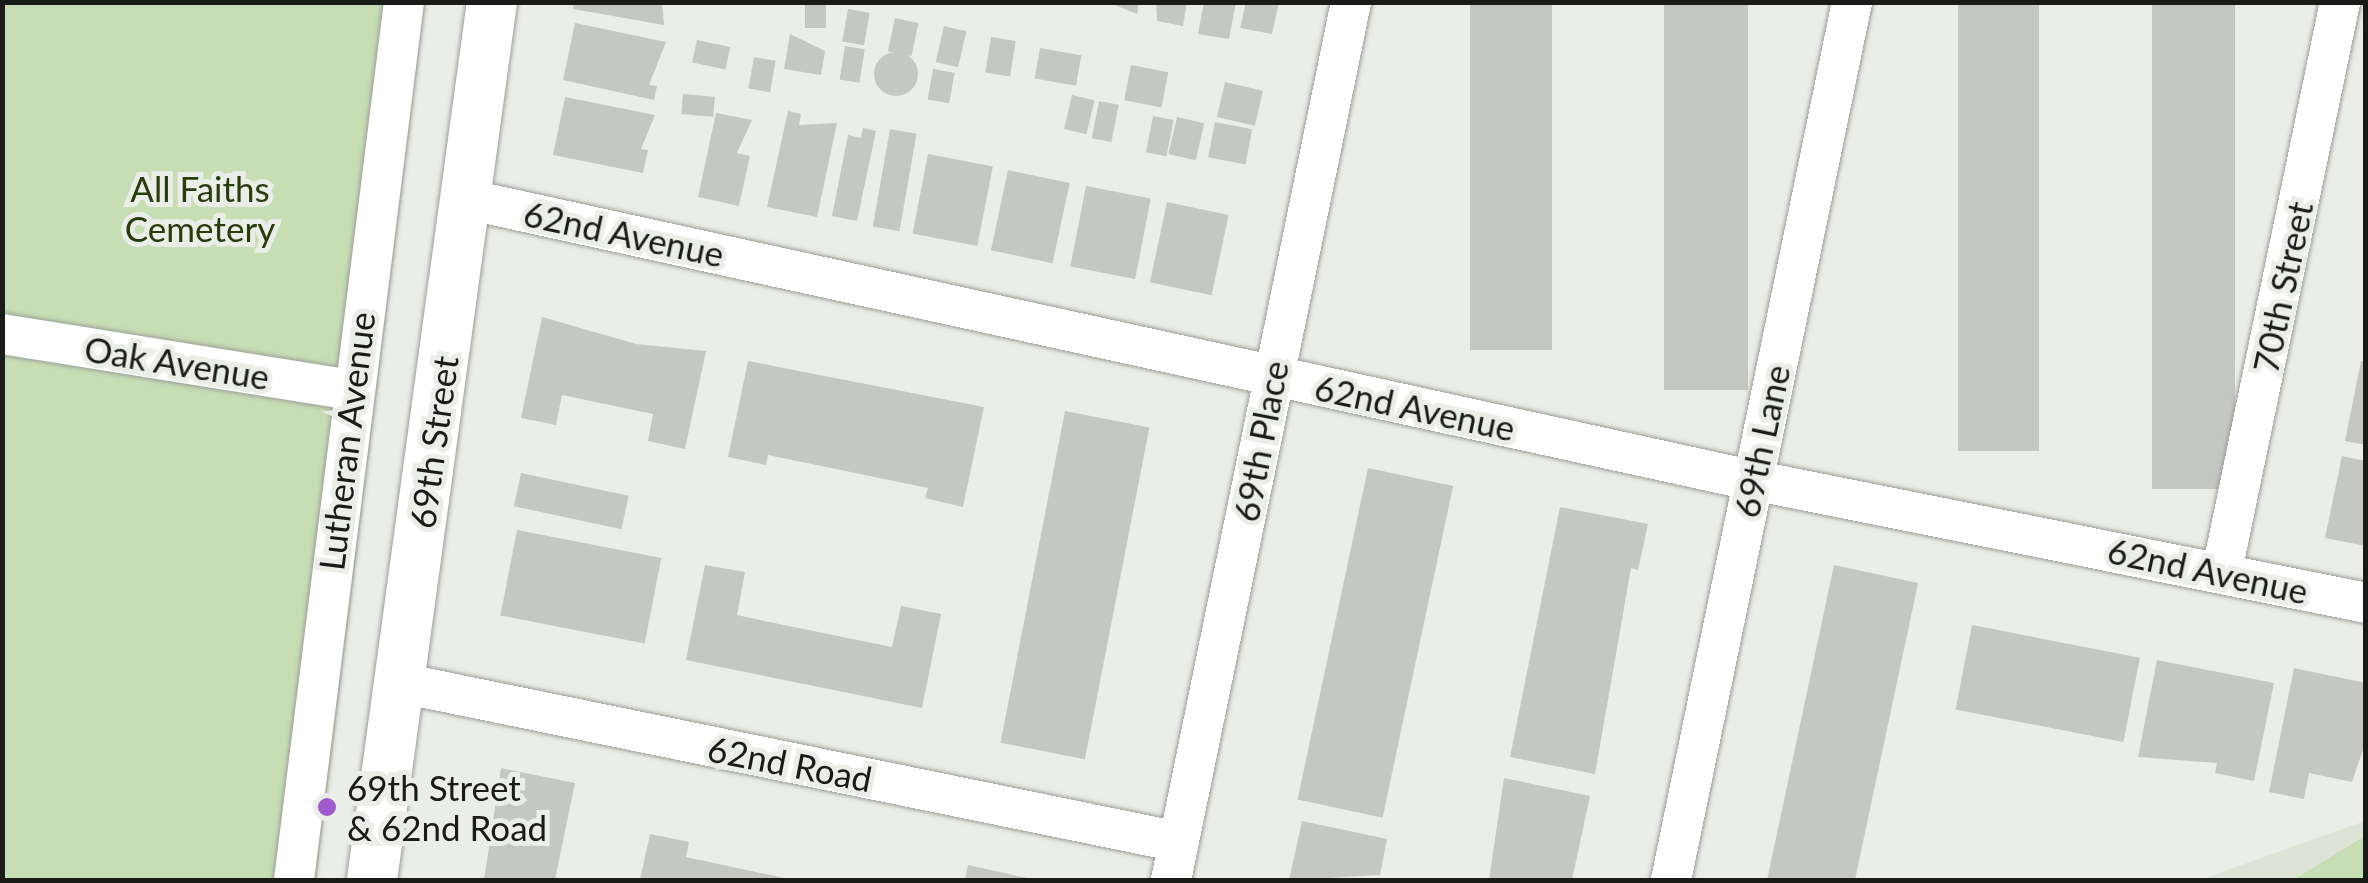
<!DOCTYPE html>
<style>
body{margin:0}
#map{position:relative;width:2368px;height:883px;overflow:hidden;background:#ebeee8;font-family:Lato,sans-serif}
div>[style]{position:absolute}
.built>*{inset:0;background:#dde4d7}
.green>*{inset:0;background:#c7ddb4}
.building>*{inset:0;background:#c5c8c2;transform-origin:0 0}
.round{border-radius:50%}
.roads{filter:drop-shadow(0 0 2px #9b9e98) drop-shadow(0 0 2px #9b9e98)}
.minor>*{height:40px;margin:-20px;padding:0 20px;transform-origin:20px;border-radius:20px;background:#fff}
.major>*{height:50px;margin:-25px;padding:0 25px;transform-origin:25px;border-radius:25px;background:#fff}
.dots>*{width:28px;height:28px;translate:-50% -50%;box-sizing:border-box;border:5px solid #ebeee8;border-radius:50%}
span{translate:-50% -50%;white-space:nowrap;text-align:center;line-height:1.15;-webkit-text-stroke:10px #ebeee8;paint-order:stroke}
.park-label{font-size:35px;color:#273d0a}
.street-label{font-size:35px;color:#1a1b19}
.poi-label{font-size:35px;color:#1a1b19}
.left{translate:0 -50%;text-align:left}
.frame{position:absolute;inset:0;border:5px solid #1a1b19;pointer-events:none}
</style>
<div id="map">
<div class="built">
<div style="clip-path:polygon(2365px 821px,2365px 880px,2203px 880px,2216px 874px)"></div>
</div>
<div class="green">
<div style="clip-path:polygon(2px 3px,425px 3px,316px 880px,3px 880px)"></div>
<div style="clip-path:polygon(2365px 836px,2365px 880px,2293px 880px)"></div>
</div>
<div class="building">
<div style="clip-path:polygon(574px 2px,662px 2px,664px 25px,573px 9px)"></div>
<div style="left:805px;top:2px;width:21px;height:26px"></div>
<div style="clip-path:polygon(1107px 2px,1139px 2px,1137px 14px)"></div>
<div style="clip-path:polygon(1156px 2px,1187px 2px,1183px 26px,1157px 21px)"></div>
<div style="clip-path:polygon(1204px 2px,1236px 2px,1229px 39px,1198px 34px)"></div>
<div style="clip-path:polygon(1246px 2px,1279px 2px,1272px 34px,1240px 28px)"></div>
<div style="left:1470px;top:2px;width:82px;height:348px"></div>
<div style="left:1664px;top:2px;width:84px;height:388px"></div>
<div style="left:1958px;top:2px;width:81px;height:449px"></div>
<div style="left:2152px;top:2px;width:83px;height:487px"></div>
<div style="left:848px;top:9px;width:22px;height:33px;rotate:10deg"></div>
<div style="left:895px;top:18px;width:24px;height:34px;rotate:12deg"></div>
<div style="clip-path:polygon(575px 23px,666px 42px,649px 85px,657px 86px,654px 100px,563px 80px)"></div>
<div style="left:944px;top:26px;width:23px;height:37px;rotate:13deg"></div>
<div style="clip-path:polygon(790px 34px,825px 51px,821px 75px,784px 69px)"></div>
<div style="left:991px;top:37px;width:25px;height:36px;rotate:9deg"></div>
<div style="left:697px;top:40px;width:34px;height:23px;rotate:12deg"></div>
<div style="left:845px;top:46px;width:20px;height:34px;rotate:9deg"></div>
<div style="left:1040px;top:48px;width:42px;height:31px;rotate:10deg"></div>
<div class="round" style="left:874px;top:52px;width:44px;height:44px"></div>
<div style="left:754px;top:57px;width:22px;height:32px;rotate:10deg"></div>
<div style="left:1131px;top:65px;width:38px;height:36px;rotate:11deg"></div>
<div style="left:933px;top:69px;width:22px;height:31px;rotate:10deg"></div>
<div style="left:1225px;top:82px;width:39px;height:36px;rotate:13deg"></div>
<div style="left:683px;top:94px;width:32px;height:20px;rotate:5deg"></div>
<div style="left:1072px;top:95px;width:23px;height:35px;rotate:13deg"></div>
<div style="clip-path:polygon(565px 97px,655px 115px,641px 149px,648px 150px,643px 173px,553px 155px)"></div>
<div style="left:1099px;top:101px;width:20px;height:38px;rotate:11deg"></div>
<div style="clip-path:polygon(788px 111px,801px 114px,799px 125px,837px 123px,817px 217px,767px 207px)"></div>
<div style="clip-path:polygon(716px 113px,752px 120px,737px 153px,750px 156px,739px 206px,698px 197px)"></div>
<div style="left:1153px;top:116px;width:21px;height:37px;rotate:11deg"></div>
<div style="left:1177px;top:117px;width:28px;height:38px;rotate:13deg"></div>
<div style="left:1215px;top:122px;width:38px;height:36px;rotate:11deg"></div>
<div style="clip-path:polygon(863px 128px,876px 131px,857px 221px,832px 216px,848px 135px,861px 138px)"></div>
<div style="left:890px;top:129px;width:27px;height:99px;rotate:10deg"></div>
<div style="left:928px;top:154px;width:66px;height:81px;rotate:11deg"></div>
<div style="left:1008px;top:170px;width:63px;height:82px;rotate:12deg"></div>
<div style="left:1086px;top:186px;width:66px;height:82px;rotate:11deg"></div>
<div style="left:1167px;top:202px;width:63px;height:82px;rotate:12deg"></div>
<div style="clip-path:polygon(542px 317px,636px 344px,706px 351px,685px 449px,648px 441px,653px 414px,562px 395px,556px 425px,521px 418px)"></div>
<div style="clip-path:polygon(748px 361px,984px 407px,963px 507px,925px 498px,928px 488px,768px 455px,766px 465px,728px 457px)"></div>
<div style="clip-path:polygon(2361px 361px,2366px 362px,2366px 445px,2345px 441px)"></div>
<div style="left:1065px;top:411px;width:86px;height:338px;rotate:11deg"></div>
<div style="clip-path:polygon(2342px 456px,2366px 461px,2366px 546px,2325px 538px)"></div>
<div style="left:1368px;top:468px;width:87px;height:339px;rotate:12deg"></div>
<div style="left:521px;top:473px;width:110px;height:34px;rotate:12deg"></div>
<div style="clip-path:polygon(1560px 507px,1648px 524px,1638px 570px,1631px 568px,1595px 774px,1510px 757px)"></div>
<div style="left:517px;top:530px;width:147px;height:87px;rotate:11deg"></div>
<div style="clip-path:polygon(705px 565px,745px 572px,737px 615px,774px 623px,892px 647px,901px 606px,941px 614px,922px 708px,686px 660px)"></div>
<div style="left:1834px;top:565px;width:86px;height:321px;rotate:12deg"></div>
<div style="left:1972px;top:625px;width:171px;height:86px;rotate:11deg"></div>
<div style="clip-path:polygon(2157px 660px,2274px 683px,2254px 781px,2215px 773px,2217px 763px,2138px 757px)"></div>
<div style="clip-path:polygon(2294px 668px,2366px 683px,2366px 741px,2352px 782px,2309px 773px,2304px 799px,2269px 792px)"></div>
<div style="clip-path:polygon(501px 768px,575px 783px,555px 880px,484px 880px)"></div>
<div style="clip-path:polygon(1504px 778px,1590px 796px,1572px 880px,1489px 880px)"></div>
<div style="clip-path:polygon(1302px 821px,1387px 839px,1380px 875px,1289px 880px)"></div>
<div style="clip-path:polygon(650px 834px,689px 842px,686px 857px,793px 880px,640px 880px)"></div>
<div style="clip-path:polygon(968px 865px,1032px 879px,1031px 880px,965px 880px)"></div>
</div>
<div class="roads">
<div class="minor">
<div style="left:466px;top:199px;width:1282px;rotate:12.34deg"></div>
<div style="left:1718px;top:473px;width:661px;rotate:11.34deg"></div>
<div style="left:2px;top:334px;width:353px;rotate:9.1deg"></div>
<div style="left:2222px;top:571px;width:581px;rotate:-78.28deg"></div>
<div style="left:401px;top:683px;width:794px;rotate:11.55deg"></div>
<div style="left:294px;top:880px;width:885px;rotate:-82.86deg"></div>
<div style="left:1171px;top:880px;width:896px;rotate:-78.41deg"></div>
<div style="left:1671px;top:880px;width:896px;rotate:-78.35deg"></div>
</div>
<div class="major">
<div style="left:372px;top:880px;width:886px;rotate:-82.22deg"></div>
</div>
</div>
<div class="dots">
<div style="left:327px;top:807px;background:#a15ace"></div>
</div>
<div class="park-label">
<span style="left:200px;top:208px">All Faiths<br>Cemetery</span>
</div>
<div class="street-label">
<span style="left:624px;top:233px;rotate:12deg">62nd Avenue</span>
<span style="left:2282px;top:287px;rotate:-78deg">70th Street</span>
<span style="left:177px;top:362px;rotate:9deg">Oak Avenue</span>
<span style="left:1415px;top:407px;rotate:12deg">62nd Avenue</span>
<span style="left:346px;top:441px;rotate:-83deg">Lutheran Avenue</span>
<span style="left:1260px;top:441px;rotate:-79deg">69th Place</span>
<span style="left:1761px;top:441px;rotate:-78deg">69th Lane</span>
<span style="left:433px;top:442px;rotate:-82deg">69th Street</span>
<span style="left:2208px;top:570px;rotate:12deg">62nd Avenue</span>
<span style="left:790px;top:763px;rotate:11deg">62nd Road</span>
</div>
<div class="poi-label">
<span class="left" style="left:347px;top:807px">69th Street<br>&amp; 62nd Road</span>
</div>
<div class="frame"></div>
</div>
